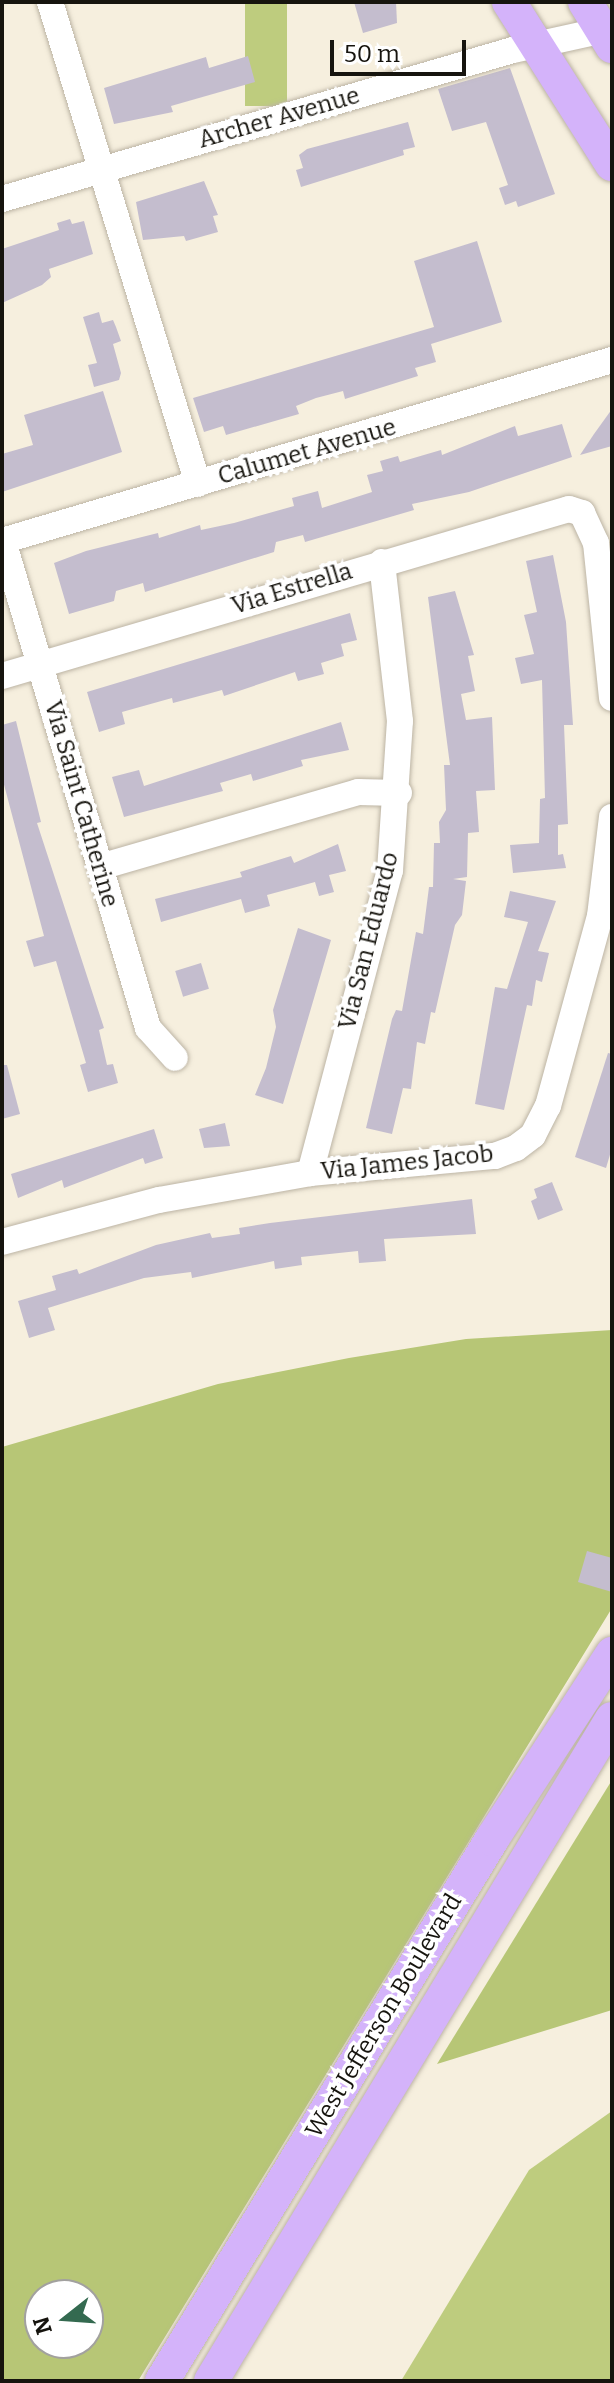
<!DOCTYPE html>
<style>
body{margin:0}
#map{position:relative;width:614px;height:2383px;overflow:hidden;background:#f6efde;font-family:Bitter,serif}
div>[style]{position:absolute}
.green>*{inset:0;background:#becc7e;transform-origin:0 0}
.forest>*{inset:0;background:#b7c676}
.building>*{inset:0;background:#c4bdce;transform-origin:0 0}
.roads{filter:drop-shadow(0 0 2px #bcb4a4) drop-shadow(0 0 2px #bcb4a4)}
.minor>*{height:26px;margin:-13px;padding:0 13px;transform-origin:13px;border-radius:13px;background:#fff}
.major>*{height:34px;margin:-17px;padding:0 17px;transform-origin:17px;border-radius:17px;background:#d4b3fa}
span{translate:-50% -50%;white-space:nowrap;text-align:center;line-height:1.15;-webkit-text-stroke:7px #fff;paint-order:stroke}
.street-label{font-size:24px;color:#16140e}
.frame{position:absolute;inset:0;border:4px solid #16140e;pointer-events:none}
.north{position:absolute;left:24px;top:2279px;width:80px;height:80px;box-sizing:border-box;background:#fff;border:2px solid #a2a19f;border-radius:50%;rotate:253deg;font-size:22px;font-weight:700;line-height:32px;text-align:center;color:#16140e}
.north::after{content:'';display:block;margin:auto;width:28px;height:36px;background:#346a50;clip-path:polygon(50% 0,100% 100%,50% 72%,0 100%)}
.scale{position:absolute;left:330px;top:40px;width:136px;height:36px;box-sizing:border-box;border:4px solid #16140e;border-top:0;padding-left:10px;font-size:24px;line-height:28px;white-space:nowrap;color:#16140e;-webkit-text-stroke:6px #fff;paint-order:stroke}
</style>
<div id="map">
<div class="green">
<div style="left:245px;top:2px;width:42px;height:104px"></div>
<div style="clip-path:polygon(612px 2111px,612px 2381px,401px 2381px,529px 2170px)"></div>
</div>
<div class="forest">
<div style="clip-path:polygon(evenodd,612px 1330px,612px 1608px,138px 2381px,2px 2381px,2px 1447px,218px 1384px,349px 1358px,466px 1339px,612px 1330px,40px 2295px,88px 2295px,88px 2343px,40px 2343px,40px 2295px)"></div>
<div style="clip-path:polygon(612px 1780px,612px 2010px,437px 2064px)"></div>
</div>
<div class="building">
<div style="clip-path:polygon(354px 2px,396px 2px,397px 23px,363px 33px)"></div>
<div style="clip-path:polygon(248px 56px,255px 82px,171px 106px,173px 112px,114px 124px,104px 88px,206px 57px,209px 68px)"></div>
<div style="clip-path:polygon(510px 68px,555px 194px,518px 207px,516px 201px,505px 205px,499px 188px,508px 185px,486px 122px,452px 131px,438px 89px)"></div>
<div style="clip-path:polygon(408px 122px,415px 147px,403px 150px,404px 155px,301px 187px,296px 170px,303px 168px,299px 155px,307px 149px)"></div>
<div style="clip-path:polygon(204px 181px,218px 215px,213px 216px,218px 232px,186px 241px,184px 236px,143px 240px,136px 202px)"></div>
<div style="clip-path:polygon(70px 219px,72px 224px,84px 221px,93px 254px,49px 269px,51px 277px,42px 285px,2px 303px,2px 249px,59px 230px,57px 223px)"></div>
<div style="clip-path:polygon(477px 241px,502px 322px,431px 344px,436px 362px,415px 368px,418px 376px,345px 399px,343px 391px,316px 398px,296px 406px,299px 414px,226px 435px,223px 426px,204px 432px,193px 398px,434px 327px,414px 261px)"></div>
<div style="clip-path:polygon(99px 312px,102px 323px,113px 320px,116px 327px,121px 341px,113px 344px,121px 373px,119px 380px,94px 387px,88px 365px,97px 363px,83px 317px)"></div>
<div style="clip-path:polygon(103px 391px,122px 452px,2px 492px,2px 454px,33px 445px,24px 415px)"></div>
<div style="clip-path:polygon(612px 409px,612px 446px,580px 455px,594px 434px)"></div>
<div style="clip-path:polygon(562px 424px,572px 457px,469px 492px,412px 504px,414px 510px,305px 542px,303px 535px,276px 542px,274px 552px,145px 592px,143px 583px,116px 591px,114px 601px,69px 614px,54px 563px,86px 551px,158px 533px,159px 538px,200px 525px,201px 530px,234px 523px,294px 506px,292px 498px,318px 491px,322px 508px,372px 492px,367px 475px,383px 471px,380px 461px,398px 456px,400px 462px,441px 450px,442px 455px,515px 426px,518px 436px)"></div>
<div style="clip-path:polygon(553px 555px,566px 622px,573px 725px,564px 725px,568px 824px,558px 825px,558px 855px,563px 854px,566px 868px,513px 873px,510px 845px,539px 843px,540px 799px,545px 798px,542px 680px,521px 684px,515px 658px,534px 654px,524px 615px,537px 612px,526px 561px)"></div>
<div style="clip-path:polygon(455px 591px,474px 655px,468px 656px,475px 691px,461px 694px,466px 720px,492px 717px,495px 790px,476px 791px,479px 832px,468px 833px,467px 877px,453px 879px,466px 881px,462px 915px,455px 925px,435px 1013px,431px 1012px,425px 1044px,417px 1042px,411px 1089px,403px 1088px,392px 1134px,366px 1128px,392px 1019px,396px 1010px,402px 1011px,416px 932px,423px 934px,429px 887px,433px 887px,434px 843px,440px 843px,439px 822px,446px 810px,444px 765px,450px 765px,428px 597px)"></div>
<div style="clip-path:polygon(350px 613px,357px 640px,341px 644px,344px 656px,321px 663px,324px 674px,298px 681px,295px 672px,224px 696px,222px 690px,173px 703px,172px 698px,122px 712px,125px 724px,99px 732px,87px 692px)"></div>
<div style="clip-path:polygon(16px 721px,41px 822px,37px 823px,104px 1028px,99px 1030px,107px 1065px,113px 1064px,118px 1083px,88px 1092px,80px 1065px,86px 1063px,56px 961px,34px 967px,26px 941px,44px 936px,2px 777px,2px 725px)"></div>
<div style="clip-path:polygon(341px 722px,349px 750px,301px 760px,303px 766px,253px 781px,251px 774px,220px 783px,223px 791px,124px 817px,112px 777px,139px 770px,144px 786px)"></div>
<div style="clip-path:polygon(338px 844px,346px 871px,329px 875px,334px 892px,319px 896px,315px 882px,267px 895px,270px 906px,245px 913px,241px 899px,161px 922px,155px 899px,242px 877px,240px 872px,291px 856px,294px 863px)"></div>
<div style="clip-path:polygon(510px 891px,556px 901px,538px 951px,549px 953px,542px 982px,536px 980px,532px 1006px,527px 1005px,504px 1110px,475px 1104px,495px 987px,507px 989px,528px 922px,504px 917px)"></div>
<div style="clip-path:polygon(298px 928px,331px 940px,283px 1104px,255px 1095px,266px 1068px,276px 1027px,273px 1010px)"></div>
<div style="left:201px;top:963px;width:27px;height:27px;rotate:73deg"></div>
<div style="clip-path:polygon(608px 1053px,612px 1054px,612px 1148px,606px 1168px,575px 1157px)"></div>
<div style="clip-path:polygon(2px 1065px,7px 1065px,20px 1114px,2px 1119px)"></div>
<div style="clip-path:polygon(225px 1123px,230px 1146px,204px 1148px,199px 1129px)"></div>
<div style="clip-path:polygon(154px 1129px,163px 1158px,145px 1164px,143px 1158px,64px 1188px,62px 1180px,18px 1198px,11px 1174px)"></div>
<div style="clip-path:polygon(552px 1182px,563px 1210px,538px 1220px,531px 1201px,537px 1198px,534px 1189px)"></div>
<div style="clip-path:polygon(472px 1199px,476px 1234px,384px 1239px,386px 1261px,359px 1263px,358px 1251px,301px 1257px,302px 1265px,275px 1269px,274px 1261px,192px 1278px,191px 1272px,144px 1278px,48px 1308px,55px 1330px,29px 1338px,18px 1301px,56px 1290px,52px 1276px,77px 1269px,79px 1274px,156px 1245px,210px 1233px,212px 1238px,240px 1234px,239px 1228px,270px 1223px)"></div>
<div style="clip-path:polygon(587px 1551px,612px 1558px,612px 1592px,578px 1582px)"></div>
</div>
<div class="roads">
<div class="minor">
<div style="left:50px;top:2px;width:504px;rotate:72.93deg"></div>
<div style="left:2px;top:199px;width:532px;rotate:-16.26deg"></div>
<div style="left:513px;top:50px;width:93px;rotate:-12.4deg"></div>
<div style="left:2px;top:541px;width:636px;rotate:-16.53deg"></div>
<div style="left:3px;top:541px;width:508px;rotate:73.42deg"></div>
<div style="left:148px;top:1028px;width:40px;rotate:48deg"></div>
<div style="left:2px;top:676px;width:591px;rotate:-16.41deg"></div>
<div style="left:569px;top:509px;width:14px;rotate:17deg"></div>
<div style="left:582px;top:513px;width:33px;rotate:65deg"></div>
<div style="left:596px;top:543px;width:156px;rotate:84.1deg"></div>
<div style="left:100px;top:867px;width:269px;rotate:-16.2deg"></div>
<div style="left:358px;top:792px;width:41px;rotate:1.4deg"></div>
<div style="left:310px;top:1173px;width:312px;rotate:-75.2deg"></div>
<div style="left:390px;top:871px;width:150px;rotate:-86.2deg"></div>
<div style="left:400px;top:721px;width:160px;rotate:-96.5deg"></div>
<div style="left:2px;top:1242px;width:163px;rotate:-15deg"></div>
<div style="left:159px;top:1200px;width:153px;rotate:-10.1deg"></div>
<div style="left:310px;top:1173px;width:186px;rotate:-5.3deg"></div>
<div style="left:495px;top:1156px;width:22px;rotate:-21deg"></div>
<div style="left:516px;top:1148px;width:21px;rotate:-37deg"></div>
<div style="left:533px;top:1135px;width:33px;rotate:-63deg"></div>
<div style="left:548px;top:1106px;width:197px;rotate:-74.7deg"></div>
<div style="left:600px;top:916px;width:100px;rotate:-83.1deg"></div>
</div>
<div class="major">
<div style="left:509px;top:2px;width:192px;rotate:57.6deg"></div>
<div style="left:585px;top:2px;width:52px;rotate:58.5deg"></div>
<div style="left:162px;top:2381px;width:635px;rotate:-58.66deg"></div>
<div style="left:492px;top:1839px;width:221px;rotate:-57deg"></div>
<div style="left:211px;top:2381px;width:774px;rotate:-58.8deg"></div>
</div>
</div>
<div class="street-label">
<span style="left:279px;top:118px;rotate:-16deg">Archer Avenue</span>
<span style="left:307px;top:452px;rotate:-16deg">Calumet Avenue</span>
<span style="left:292px;top:589px;rotate:-17deg">Via Estrella</span>
<span style="left:81px;top:804px;rotate:74deg">Via Saint Catherine</span>
<span style="left:369px;top:941px;rotate:-76deg">Via San Eduardo</span>
<span style="left:407px;top:1163px;rotate:-6deg">Via James Jacob</span>
<span style="left:384px;top:2016px;rotate:-59deg">West Jefferson Boulevard</span>
</div>
<div class="frame"></div>
<div class="north">N</div>
<div class="scale">50 m</div>
</div>
